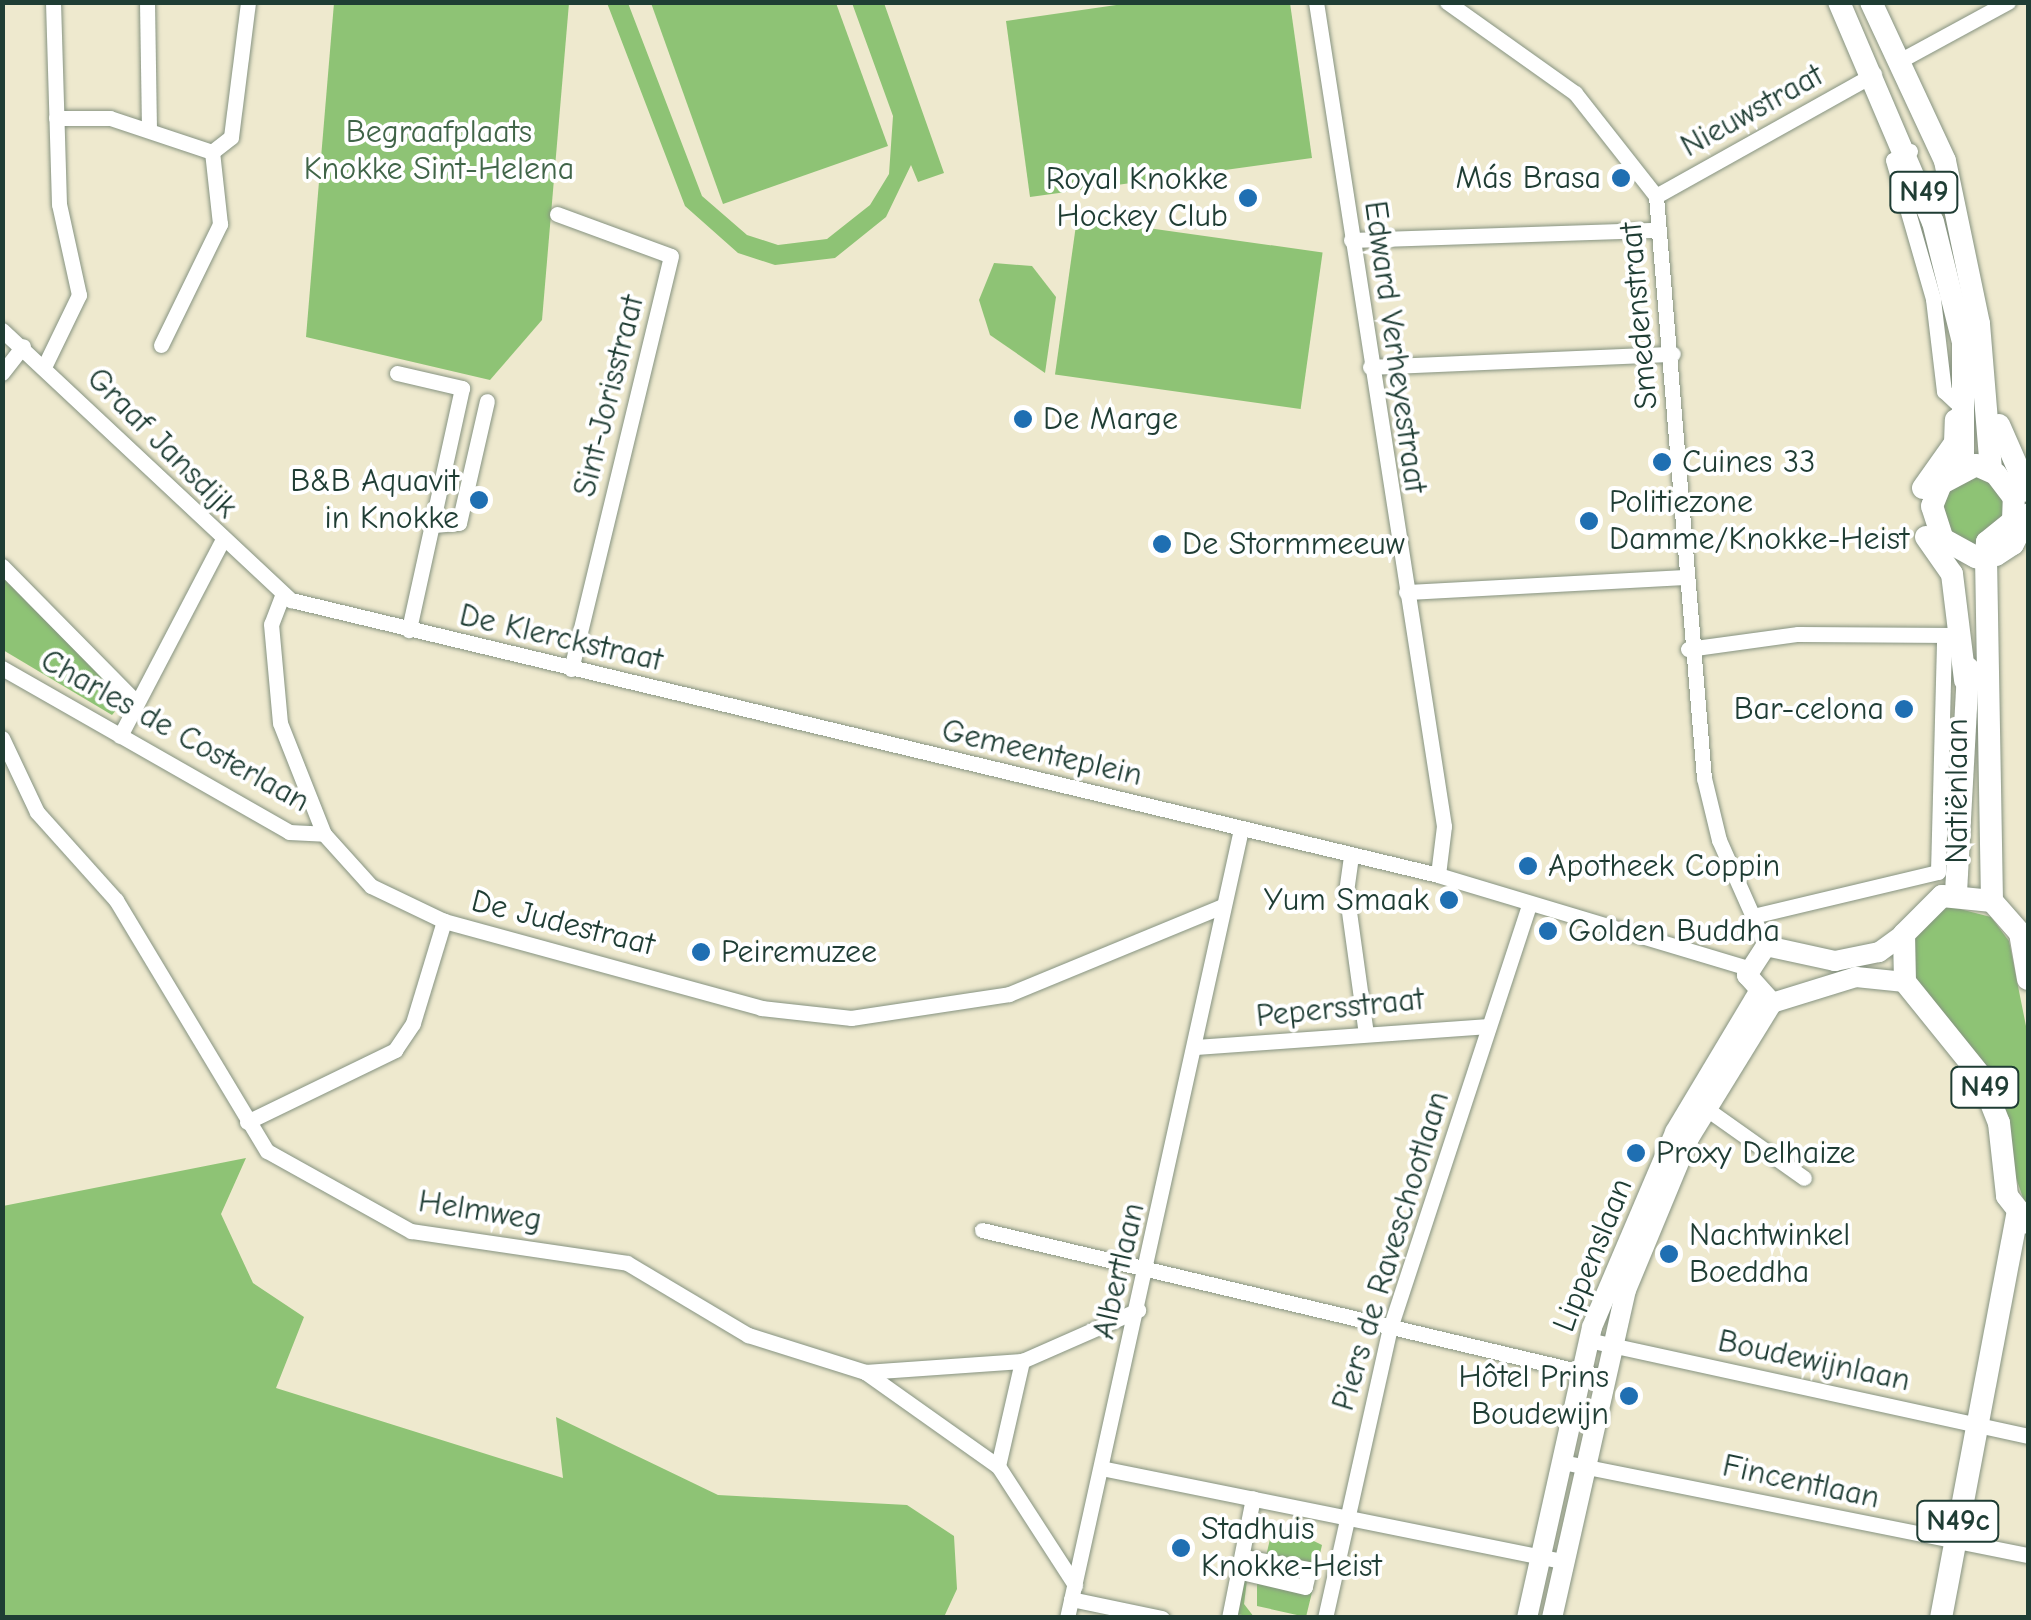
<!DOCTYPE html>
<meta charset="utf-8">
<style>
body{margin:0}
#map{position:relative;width:2031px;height:1620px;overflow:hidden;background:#eee9ce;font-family:"Comic Neue",sans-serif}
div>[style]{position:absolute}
.green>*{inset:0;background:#8ec375;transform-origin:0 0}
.roads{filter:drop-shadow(0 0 2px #869381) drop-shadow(0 0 2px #869381)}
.street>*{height:15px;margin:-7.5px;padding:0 7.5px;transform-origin:7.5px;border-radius:7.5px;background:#fff}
.secondary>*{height:20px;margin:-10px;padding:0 10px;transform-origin:10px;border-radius:10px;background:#fff}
.primary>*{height:22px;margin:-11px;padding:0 11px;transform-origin:11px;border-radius:11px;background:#fff}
.dots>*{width:28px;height:28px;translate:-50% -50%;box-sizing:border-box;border:5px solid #fff;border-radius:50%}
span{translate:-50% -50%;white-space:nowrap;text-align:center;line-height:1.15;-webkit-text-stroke:8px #fff;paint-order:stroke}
.shield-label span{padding:2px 8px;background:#fff;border:2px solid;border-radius:8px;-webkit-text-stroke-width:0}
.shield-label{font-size:30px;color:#1f3d34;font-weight:700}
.street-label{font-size:32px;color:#1f3d34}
.park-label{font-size:32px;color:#406548}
.poi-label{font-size:32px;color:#1f3d34}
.right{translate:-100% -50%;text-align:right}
.left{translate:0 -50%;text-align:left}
.frame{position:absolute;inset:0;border:5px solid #1f3d34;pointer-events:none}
</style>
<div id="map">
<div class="green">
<div style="clip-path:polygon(1137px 2px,1290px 3px,1312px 158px,1030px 197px,1006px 21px)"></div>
<div style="clip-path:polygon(334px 3px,569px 3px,542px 320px,490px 380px,306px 337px)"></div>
<div style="clip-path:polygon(607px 3px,628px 3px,702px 196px,747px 235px,778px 245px,827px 239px,870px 205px,889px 174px,893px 116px,852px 3px,884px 3px,944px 173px,918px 182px,911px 165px,886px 217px,835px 258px,775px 265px,738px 253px,685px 206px)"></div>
<div style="clip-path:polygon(651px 3px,836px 3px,888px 146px,723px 204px)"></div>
<div style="left:1077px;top:218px;width:248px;height:158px;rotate:8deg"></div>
<div style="clip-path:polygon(994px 263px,1032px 266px,1056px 297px,1045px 373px,990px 335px,979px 300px)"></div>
<div style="clip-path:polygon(1974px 473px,2001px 484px,2006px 513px,1982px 550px,1951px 538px,1942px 497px)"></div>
<div style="clip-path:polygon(3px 576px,110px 683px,122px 703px,112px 715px,3px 650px)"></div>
<div style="clip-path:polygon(1948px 906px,1991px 917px,2009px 941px,2028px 1036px,2028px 1212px,1969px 1045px,1917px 984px,1909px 957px,1911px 939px)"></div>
<div style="clip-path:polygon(246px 1158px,221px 1214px,253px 1283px,304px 1317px,276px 1388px,563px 1478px,556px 1417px,718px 1495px,907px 1505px,954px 1536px,957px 1589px,944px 1617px,3px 1617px,3px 1206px)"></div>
<div style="clip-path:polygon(1287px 1528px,1322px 1545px,1315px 1575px,1264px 1565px,1270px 1539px)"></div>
<div style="clip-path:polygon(1246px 1573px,1314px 1584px,1306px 1617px,1257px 1606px,1257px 1582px,1247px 1580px,1244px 1604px,1254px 1617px,1236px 1614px)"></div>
</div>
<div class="roads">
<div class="street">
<div style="left:147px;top:2px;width:127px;rotate:89.1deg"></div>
<div style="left:1316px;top:2px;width:834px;rotate:81.17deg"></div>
<div style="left:1444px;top:826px;width:49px;rotate:97deg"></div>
<div style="left:1447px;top:2px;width:157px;rotate:35.4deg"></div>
<div style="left:1575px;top:93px;width:131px;rotate:51.8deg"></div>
<div style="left:1656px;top:196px;width:584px;rotate:85.29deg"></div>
<div style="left:1704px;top:778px;width:64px;rotate:76.4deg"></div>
<div style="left:1719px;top:840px;width:116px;rotate:66.1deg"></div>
<div style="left:1901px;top:60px;width:122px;rotate:-28.5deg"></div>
<div style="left:56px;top:118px;width:54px"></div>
<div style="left:110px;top:118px;width:108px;rotate:18.4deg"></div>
<div style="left:212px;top:152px;width:24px;rotate:-38deg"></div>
<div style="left:231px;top:137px;width:136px;rotate:-82.8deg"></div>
<div style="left:1910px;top:151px;width:19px;rotate:152deg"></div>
<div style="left:1893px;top:160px;width:145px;rotate:73.9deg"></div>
<div style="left:1933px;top:299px;width:93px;rotate:83.2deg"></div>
<div style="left:1944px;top:391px;width:16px;rotate:43deg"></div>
<div style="left:1656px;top:196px;width:250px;rotate:-29.2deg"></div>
<div style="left:557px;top:214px;width:121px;rotate:20.2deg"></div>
<div style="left:671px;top:256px;width:425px;rotate:103.6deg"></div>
<div style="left:1351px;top:240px;width:307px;rotate:-1.9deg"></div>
<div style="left:2px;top:330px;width:396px;rotate:43.1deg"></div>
<div style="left:291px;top:600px;width:1180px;rotate:13.48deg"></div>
<div style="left:1438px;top:875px;width:324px;rotate:16.7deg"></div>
<div style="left:161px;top:345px;width:135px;rotate:-64deg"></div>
<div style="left:220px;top:224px;width:72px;rotate:-96.3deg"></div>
<div style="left:45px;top:365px;width:78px;rotate:-64.1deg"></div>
<div style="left:79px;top:295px;width:93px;rotate:-102.4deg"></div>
<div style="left:59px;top:204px;width:202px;rotate:-91.7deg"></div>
<div style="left:1370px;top:367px;width:303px;rotate:-2.5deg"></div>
<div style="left:2px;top:373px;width:34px;rotate:-52deg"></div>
<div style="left:397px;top:373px;width:67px;rotate:13deg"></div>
<div style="left:462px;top:388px;width:248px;rotate:102.4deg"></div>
<div style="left:434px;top:525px;width:25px;rotate:-5deg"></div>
<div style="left:459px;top:523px;width:125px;rotate:-77.1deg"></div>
<div style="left:2px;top:566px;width:191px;rotate:45.4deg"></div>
<div style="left:1406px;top:592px;width:276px;rotate:-3.1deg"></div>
<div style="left:282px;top:596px;width:30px;rotate:111deg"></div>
<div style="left:271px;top:624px;width:99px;rotate:84.8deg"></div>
<div style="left:280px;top:723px;width:119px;rotate:68.4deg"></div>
<div style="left:324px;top:834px;width:70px;rotate:47.9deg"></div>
<div style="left:371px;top:886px;width:81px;rotate:25.6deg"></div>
<div style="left:444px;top:921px;width:329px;rotate:15.3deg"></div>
<div style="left:761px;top:1008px;width:91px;rotate:6.3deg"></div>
<div style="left:851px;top:1018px;width:160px;rotate:-8.6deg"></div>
<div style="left:1009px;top:994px;width:231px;rotate:-22.4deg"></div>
<div style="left:1688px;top:649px;width:111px;rotate:-7.8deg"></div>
<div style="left:1798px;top:634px;width:155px;rotate:0.4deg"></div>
<div style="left:2px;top:668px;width:331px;rotate:29.7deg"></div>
<div style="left:289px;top:832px;width:35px;rotate:3deg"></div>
<div style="left:120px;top:736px;width:220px;rotate:-62.4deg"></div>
<div style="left:2px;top:738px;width:82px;rotate:64.7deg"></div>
<div style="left:37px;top:812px;width:118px;rotate:48.1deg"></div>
<div style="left:116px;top:900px;width:293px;rotate:59deg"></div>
<div style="left:267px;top:1151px;width:165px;rotate:29.1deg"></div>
<div style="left:411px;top:1231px;width:218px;rotate:8.4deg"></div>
<div style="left:627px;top:1263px;width:141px;rotate:30.8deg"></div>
<div style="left:748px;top:1335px;width:123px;rotate:17.5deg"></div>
<div style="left:865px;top:1372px;width:163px;rotate:35.3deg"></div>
<div style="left:998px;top:1466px;width:142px;rotate:57.1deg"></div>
<div style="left:1351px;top:856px;width:34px;rotate:98deg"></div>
<div style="left:1346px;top:890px;width:145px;rotate:82.1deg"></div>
<div style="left:1753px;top:916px;width:190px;rotate:-13.4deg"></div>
<div style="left:1938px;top:872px;width:237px;rotate:-88.5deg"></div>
<div style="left:1196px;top:1047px;width:293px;rotate:-4.1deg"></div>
<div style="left:1701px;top:1105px;width:126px;rotate:35.3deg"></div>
<div style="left:247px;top:1122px;width:165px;rotate:-25.9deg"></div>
<div style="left:395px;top:1050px;width:32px;rotate:-56deg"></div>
<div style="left:413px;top:1023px;width:107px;rotate:-73.1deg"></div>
<div style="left:982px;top:1230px;width:638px;rotate:13.32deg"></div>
<div style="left:1588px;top:1340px;width:450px;rotate:12.3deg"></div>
<div style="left:865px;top:1372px;width:157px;rotate:-4deg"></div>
<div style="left:1022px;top:1361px;width:127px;rotate:-23.7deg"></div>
<div style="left:1562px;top:1462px;width:475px;rotate:11.3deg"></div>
<div style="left:998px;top:1466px;width:108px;rotate:-77.1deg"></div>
<div style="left:1101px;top:1468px;width:472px;rotate:11.4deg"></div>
<div style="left:1249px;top:1558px;width:61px;rotate:10.4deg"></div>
<div style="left:1309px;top:1569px;width:18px;rotate:103deg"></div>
<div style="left:1305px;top:1587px;width:61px;rotate:-166.7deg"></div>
<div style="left:1246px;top:1573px;width:15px;rotate:-79deg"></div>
<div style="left:1071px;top:1599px;width:93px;rotate:11.8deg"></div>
<div style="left:1067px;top:1618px;width:808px;rotate:-77.56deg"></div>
<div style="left:1229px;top:1618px;width:122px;rotate:-78.7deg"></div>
<div style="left:1325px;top:1618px;width:294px;rotate:-77.4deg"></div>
<div style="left:1389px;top:1331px;width:447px;rotate:-71.8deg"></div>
</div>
<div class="secondary">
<div style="left:1904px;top:934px;width:31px;rotate:144deg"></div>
<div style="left:1879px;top:952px;width:45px;rotate:168.4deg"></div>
<div style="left:1835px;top:961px;width:71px;rotate:-167.7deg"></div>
<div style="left:1766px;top:946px;width:35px;rotate:123deg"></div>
<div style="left:1747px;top:975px;width:38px;rotate:48deg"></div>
<div style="left:1772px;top:1003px;width:88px;rotate:-17.2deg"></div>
<div style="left:1856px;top:977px;width:49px;rotate:5.8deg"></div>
<div style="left:1527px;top:1618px;width:298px;rotate:-77.4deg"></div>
<div style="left:1592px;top:1327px;width:212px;rotate:-66.9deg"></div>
<div style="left:1675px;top:1132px;width:160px;rotate:-59.1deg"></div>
<div style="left:1552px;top:1618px;width:336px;rotate:-77.3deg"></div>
<div style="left:1626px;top:1290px;width:165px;rotate:-67.5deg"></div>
<div style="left:1689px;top:1138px;width:158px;rotate:-58.4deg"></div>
</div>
<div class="primary">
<div style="left:1839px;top:2px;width:239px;rotate:66.9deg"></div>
<div style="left:1933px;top:222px;width:124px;rotate:76deg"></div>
<div style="left:1963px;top:342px;width:125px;rotate:90deg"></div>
<div style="left:1871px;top:2px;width:175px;rotate:65deg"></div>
<div style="left:1945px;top:161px;width:167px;rotate:78.2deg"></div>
<div style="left:1979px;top:324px;width:145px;rotate:85.3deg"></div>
<div style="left:1999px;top:425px;width:72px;rotate:66.3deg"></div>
<div style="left:1923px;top:488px;width:55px;rotate:-54.6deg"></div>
<div style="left:1955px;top:443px;width:23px;rotate:-88deg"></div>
<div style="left:1926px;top:537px;width:45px;rotate:54.9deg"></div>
<div style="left:1952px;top:574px;width:107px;rotate:83deg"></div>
<div style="left:1956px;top:893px;width:225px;rotate:-86.9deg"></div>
<div style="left:1992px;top:901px;width:338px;rotate:-91deg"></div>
<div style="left:1986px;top:563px;width:7px;rotate:-90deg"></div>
<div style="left:1986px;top:556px;width:14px;rotate:-86deg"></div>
<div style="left:1987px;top:542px;width:33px;rotate:-39deg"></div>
<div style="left:2013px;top:521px;width:23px;rotate:-88deg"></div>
<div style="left:2014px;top:498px;width:30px;rotate:-127deg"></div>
<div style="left:1996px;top:474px;width:22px;rotate:-156deg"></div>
<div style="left:1976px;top:465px;width:40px;rotate:152deg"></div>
<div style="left:1941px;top:484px;width:24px;rotate:112deg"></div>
<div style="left:1932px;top:506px;width:35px;rotate:72deg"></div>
<div style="left:1943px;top:539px;width:38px;rotate:29deg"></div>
<div style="left:1976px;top:557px;width:20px;rotate:-6deg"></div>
<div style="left:1996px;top:555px;width:20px;rotate:-33deg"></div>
<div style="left:2013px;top:544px;width:33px;rotate:-63deg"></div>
<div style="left:2028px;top:979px;width:47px;rotate:-99.9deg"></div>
<div style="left:2020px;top:933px;width:43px;rotate:-131.2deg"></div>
<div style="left:1992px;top:901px;width:50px;rotate:-174.3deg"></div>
<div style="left:1942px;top:896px;width:54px;rotate:135deg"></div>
<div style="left:1904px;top:934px;width:48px;rotate:88.8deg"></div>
<div style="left:1905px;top:982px;width:119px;rotate:51.1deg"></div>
<div style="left:1980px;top:1075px;width:52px;rotate:68.4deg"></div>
<div style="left:1999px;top:1123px;width:73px;rotate:83.7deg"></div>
<div style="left:2007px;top:1196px;width:34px;rotate:52deg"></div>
<div style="left:1941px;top:1618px;width:411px;rotate:-79.3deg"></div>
</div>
</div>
<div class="dots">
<div style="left:1621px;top:178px;background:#1f6fb2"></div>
<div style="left:1248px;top:198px;background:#1f6fb2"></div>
<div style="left:1023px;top:419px;background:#1f6fb2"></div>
<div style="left:1662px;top:462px;background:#1f6fb2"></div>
<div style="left:479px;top:500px;background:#1f6fb2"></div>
<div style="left:1589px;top:521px;background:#1f6fb2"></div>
<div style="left:1162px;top:544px;background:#1f6fb2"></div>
<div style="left:1904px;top:709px;background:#1f6fb2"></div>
<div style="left:1528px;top:866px;background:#1f6fb2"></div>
<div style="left:1449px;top:900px;background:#1f6fb2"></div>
<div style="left:1548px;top:931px;background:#1f6fb2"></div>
<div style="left:701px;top:952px;background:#1f6fb2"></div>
<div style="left:1636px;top:1153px;background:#1f6fb2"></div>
<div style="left:1669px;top:1254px;background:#1f6fb2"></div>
<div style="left:1629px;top:1396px;background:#1f6fb2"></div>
<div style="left:1181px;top:1548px;background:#1f6fb2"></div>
</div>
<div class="shield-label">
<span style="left:1924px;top:192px">N49</span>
<span style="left:1985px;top:1087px">N49</span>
<span style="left:1958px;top:1521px">N49c</span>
</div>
<div class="street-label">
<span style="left:1752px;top:111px;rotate:-29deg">Nieuwstraat</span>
<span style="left:1639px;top:316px;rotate:-95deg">Smedenstraat</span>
<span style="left:1395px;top:347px;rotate:82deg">Edward Verheyestraat</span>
<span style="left:609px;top:396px;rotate:-76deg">Sint-Jorisstraat</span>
<span style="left:162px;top:443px;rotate:45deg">Graaf Jansdijk</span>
<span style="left:561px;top:638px;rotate:13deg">De Klerckstraat</span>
<span style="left:175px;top:731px;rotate:29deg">Charles de Costerlaan</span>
<span style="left:1042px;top:753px;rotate:13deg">Gemeenteplein</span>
<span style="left:1957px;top:791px;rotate:-90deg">Natiënlaan</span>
<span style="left:563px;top:923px;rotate:14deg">De Judestraat</span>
<span style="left:1340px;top:1008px;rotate:-6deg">Pepersstraat</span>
<span style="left:480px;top:1211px;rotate:9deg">Helmweg</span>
<span style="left:1391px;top:1251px;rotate:-73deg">Piers de Raveschootlaan</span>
<span style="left:1593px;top:1255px;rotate:-68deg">Lippenslaan</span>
<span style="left:1119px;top:1271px;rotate:-77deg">Albertlaan</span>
<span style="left:1814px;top:1361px;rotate:12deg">Boudewijnlaan</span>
<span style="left:1801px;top:1482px;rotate:12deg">Fincentlaan</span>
</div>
<div class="park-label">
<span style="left:439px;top:151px">Begraafplaats<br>Knokke Sint-Helena</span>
</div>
<div class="poi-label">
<span class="right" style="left:1601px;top:178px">Más Brasa</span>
<span class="right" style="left:1228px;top:198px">Royal Knokke<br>Hockey Club</span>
<span class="left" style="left:1043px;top:419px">De Marge</span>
<span class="left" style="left:1682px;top:462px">Cuines 33</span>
<span class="right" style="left:459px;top:500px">B&amp;B Aquavit<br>in Knokke</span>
<span class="left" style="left:1609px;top:521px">Politiezone<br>Damme/Knokke-Heist</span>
<span class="left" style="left:1182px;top:544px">De Stormmeeuw</span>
<span class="right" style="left:1884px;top:709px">Bar-celona</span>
<span class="left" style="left:1548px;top:866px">Apotheek Coppin</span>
<span class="right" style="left:1429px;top:900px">Yum Smaak</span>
<span class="left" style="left:1568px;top:931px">Golden Buddha</span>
<span class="left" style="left:721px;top:952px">Peiremuzee</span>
<span class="left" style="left:1656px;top:1153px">Proxy Delhaize</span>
<span class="left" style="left:1689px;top:1254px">Nachtwinkel<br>Boeddha</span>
<span class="right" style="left:1609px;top:1396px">Hôtel Prins<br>Boudewijn</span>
<span class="left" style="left:1201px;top:1548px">Stadhuis<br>Knokke-Heist</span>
</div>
<div class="frame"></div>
</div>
